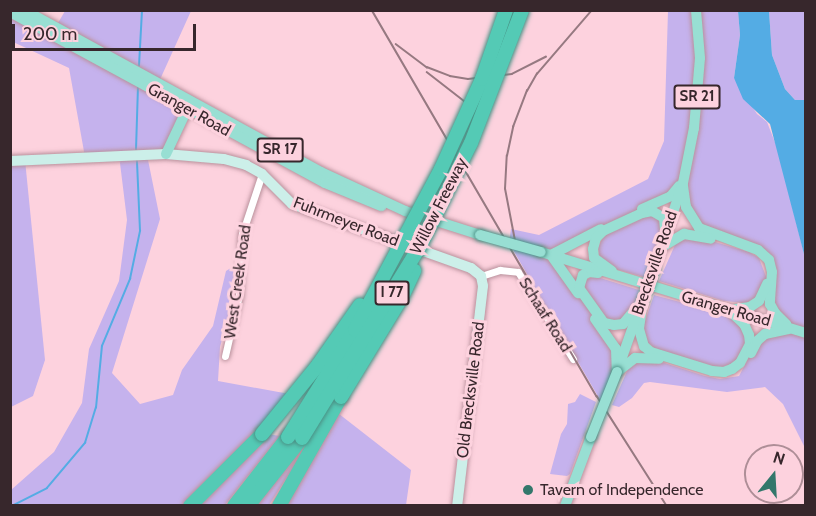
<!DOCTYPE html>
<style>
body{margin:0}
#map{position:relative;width:816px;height:516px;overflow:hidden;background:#fdd2de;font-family:Cabin,sans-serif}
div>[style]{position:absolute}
.green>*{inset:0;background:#c5b2ed}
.water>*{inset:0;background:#54ace4}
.stream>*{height:1.5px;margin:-0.75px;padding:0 0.75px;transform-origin:0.75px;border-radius:0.75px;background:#54ace4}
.roads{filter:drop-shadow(0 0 2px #b9919c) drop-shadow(0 0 2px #b9919c)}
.street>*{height:7px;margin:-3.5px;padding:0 3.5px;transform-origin:3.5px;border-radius:3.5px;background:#fff}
.secondary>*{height:10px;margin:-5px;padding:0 5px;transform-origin:5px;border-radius:5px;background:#ccefe9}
.primary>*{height:10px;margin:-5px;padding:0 5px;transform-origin:5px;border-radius:5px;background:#98dfd3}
.highway>*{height:14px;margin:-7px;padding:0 7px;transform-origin:7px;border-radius:7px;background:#54cab5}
.rail>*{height:1.5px;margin:-0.75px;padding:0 0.75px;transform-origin:0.75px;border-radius:0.75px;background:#967981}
.bridges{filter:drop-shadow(0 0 2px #4a9185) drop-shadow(0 0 2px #4a9185)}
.primary-bridge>*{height:10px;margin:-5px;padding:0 5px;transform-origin:5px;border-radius:5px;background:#98dfd3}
.highway-bridge>*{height:14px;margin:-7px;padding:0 7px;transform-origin:7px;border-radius:7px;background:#54cab5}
.dots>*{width:16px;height:16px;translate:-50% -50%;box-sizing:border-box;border:3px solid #fdd2de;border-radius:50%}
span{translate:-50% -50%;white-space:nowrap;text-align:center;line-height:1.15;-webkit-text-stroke:6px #fdd2de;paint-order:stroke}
.shield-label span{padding:2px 4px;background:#fdd2de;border:2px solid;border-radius:4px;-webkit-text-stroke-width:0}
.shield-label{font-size:15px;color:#37272c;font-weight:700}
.street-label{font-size:16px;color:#37272c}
.poi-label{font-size:16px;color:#37272c}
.left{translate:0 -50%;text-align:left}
.frame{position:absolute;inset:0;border:12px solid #37272c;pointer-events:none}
.north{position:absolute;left:744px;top:444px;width:60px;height:60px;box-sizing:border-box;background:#fdd2de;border:2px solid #ae8e97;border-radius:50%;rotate:18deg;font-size:16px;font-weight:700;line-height:24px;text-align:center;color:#37272c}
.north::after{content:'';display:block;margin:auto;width:21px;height:27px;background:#33776b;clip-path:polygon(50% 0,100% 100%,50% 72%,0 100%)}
.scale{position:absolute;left:12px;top:24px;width:184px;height:27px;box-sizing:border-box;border:3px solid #37272c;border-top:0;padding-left:8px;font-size:18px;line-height:21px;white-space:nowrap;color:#37272c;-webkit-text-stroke:4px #fdd2de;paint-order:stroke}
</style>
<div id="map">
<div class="green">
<div style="clip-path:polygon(65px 11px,191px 11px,158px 84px,187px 109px,166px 154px,147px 155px,160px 219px,112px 373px,140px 404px,173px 395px,182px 370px,213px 326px,226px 271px,234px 266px,234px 294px,220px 347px,218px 381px,295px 395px,184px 505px,11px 505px,11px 490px,54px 452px,82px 403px,89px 349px,119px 281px,127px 220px,119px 155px,85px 157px,69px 68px,11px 41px,10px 12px,51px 35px)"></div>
<div style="clip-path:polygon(668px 11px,738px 11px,740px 35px,734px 78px,757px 114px,767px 122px,778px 150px,805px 258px,805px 448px,783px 404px,765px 387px,727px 392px,650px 382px,644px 383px,632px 398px,619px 407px,612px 405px,629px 367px,644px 360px,652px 359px,705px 376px,720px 379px,739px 376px,755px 346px,774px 331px,775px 313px,769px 260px,708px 232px,686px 207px,671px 196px,551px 255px,616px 349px,617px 372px,603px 405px,509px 243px,511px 229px,539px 235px,648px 179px,664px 141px)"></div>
<div style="clip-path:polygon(769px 11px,805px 11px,805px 100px,795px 100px,785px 89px,772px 55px)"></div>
<div style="clip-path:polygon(25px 160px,45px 360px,33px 396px,11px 407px,11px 161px)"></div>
<div style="clip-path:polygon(645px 215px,659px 218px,662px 231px,644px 277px,612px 268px,600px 257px,598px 248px,604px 235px)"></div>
<div style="clip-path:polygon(698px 237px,749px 252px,759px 258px,767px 279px,759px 296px,746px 303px,724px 301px,659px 281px,675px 245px,681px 240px)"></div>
<div style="clip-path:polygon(594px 276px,639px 290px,635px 304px,623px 320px,606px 320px,583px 290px,585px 281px)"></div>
<div style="clip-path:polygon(654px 295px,706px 309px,738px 322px,747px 340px,737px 362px,718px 369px,661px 353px,648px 343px,643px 327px)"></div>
<div style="clip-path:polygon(580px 394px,596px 402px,570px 474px,567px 476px,550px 474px,561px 434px,567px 424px,568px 404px,575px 402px)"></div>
<div style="clip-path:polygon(334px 410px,411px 470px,406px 505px,279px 506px)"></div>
<div style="clip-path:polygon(267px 434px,280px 436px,225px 505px,197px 506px)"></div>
<div style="clip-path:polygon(306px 439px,311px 440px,269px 505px,257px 506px)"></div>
</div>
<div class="water">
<div style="clip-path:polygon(738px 11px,769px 11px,772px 55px,785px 89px,795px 100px,805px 100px,805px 258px,770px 124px,743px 99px,734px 78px,740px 35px)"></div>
</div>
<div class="stream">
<div style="left:139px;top:66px;width:56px;rotate:-86.9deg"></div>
<div style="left:136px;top:150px;width:64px;rotate:-88.2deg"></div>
<div style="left:12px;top:506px;width:39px;rotate:-27deg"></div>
<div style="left:47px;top:488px;width:59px;rotate:-49.8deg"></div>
<div style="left:85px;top:443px;width:37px;rotate:-73deg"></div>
<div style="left:96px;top:408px;width:62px;rotate:-84.5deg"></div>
<div style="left:102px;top:346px;width:73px;rotate:-67.3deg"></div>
<div style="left:130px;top:279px;width:49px;rotate:-78.2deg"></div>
<div style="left:140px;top:231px;width:70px;rotate:-92.5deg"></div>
</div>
<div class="roads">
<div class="street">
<div style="left:481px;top:276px;width:20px;rotate:-18deg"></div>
<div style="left:500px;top:270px;width:18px;rotate:6deg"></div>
<div style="left:518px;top:272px;width:103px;rotate:57.7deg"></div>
<div style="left:225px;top:356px;width:63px;rotate:-77.1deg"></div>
<div style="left:239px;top:295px;width:61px;rotate:-87.2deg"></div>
<div style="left:242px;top:234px;width:63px;rotate:-71.6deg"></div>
</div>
<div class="secondary">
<div style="left:10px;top:161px;width:156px;rotate:-2.6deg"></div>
<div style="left:166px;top:154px;width:58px;rotate:4.9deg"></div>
<div style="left:224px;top:159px;width:23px;rotate:15deg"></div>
<div style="left:246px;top:165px;width:18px;rotate:29deg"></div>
<div style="left:262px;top:174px;width:42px;rotate:45deg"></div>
<div style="left:292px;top:204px;width:190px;rotate:19.7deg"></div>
<div style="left:471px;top:268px;width:13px;rotate:39deg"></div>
<div style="left:481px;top:276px;width:10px;rotate:79deg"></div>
<div style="left:483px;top:286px;width:222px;rotate:96.7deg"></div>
</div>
<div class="primary">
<div style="left:24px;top:10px;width:338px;rotate:28.6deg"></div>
<div style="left:321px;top:172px;width:93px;rotate:24.9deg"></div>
<div style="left:405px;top:211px;width:79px;rotate:17.7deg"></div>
<div style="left:10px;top:12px;width:358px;rotate:28.5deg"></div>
<div style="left:325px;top:183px;width:61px;rotate:22.3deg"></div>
<div style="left:166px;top:154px;width:56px;rotate:-64.8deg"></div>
<div style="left:683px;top:186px;width:21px;rotate:82deg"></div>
<div style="left:686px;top:207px;width:25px;rotate:58deg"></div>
<div style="left:699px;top:228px;width:63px;rotate:20.4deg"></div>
<div style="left:758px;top:250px;width:15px;rotate:42deg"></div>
<div style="left:769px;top:260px;width:12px;rotate:76deg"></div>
<div style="left:772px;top:272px;width:32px;rotate:94deg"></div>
<div style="left:770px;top:304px;width:10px;rotate:61deg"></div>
<div style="left:775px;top:313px;width:16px;rotate:45deg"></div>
<div style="left:642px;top:209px;width:32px;rotate:-24deg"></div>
<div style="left:671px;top:196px;width:13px;rotate:-51deg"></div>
<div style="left:662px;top:247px;width:26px;rotate:-31deg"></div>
<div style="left:684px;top:234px;width:27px;rotate:10deg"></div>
<div style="left:541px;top:252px;width:277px;rotate:17deg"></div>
<div style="left:551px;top:255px;width:56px;rotate:-27.5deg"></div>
<div style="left:551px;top:255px;width:47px;rotate:54.6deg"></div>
<div style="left:654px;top:269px;width:91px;rotate:-71.4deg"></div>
<div style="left:683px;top:183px;width:56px;rotate:-78.7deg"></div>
<div style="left:694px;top:128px;width:70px;rotate:-85.1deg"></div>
<div style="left:700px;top:58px;width:48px;rotate:-94.8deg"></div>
<div style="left:612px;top:271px;width:22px;rotate:-144deg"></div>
<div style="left:594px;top:258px;width:9px;rotate:-96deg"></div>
<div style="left:593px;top:249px;width:11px;rotate:-75deg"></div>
<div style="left:596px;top:238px;width:10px;rotate:-45deg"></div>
<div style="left:603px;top:231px;width:43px;rotate:-24.8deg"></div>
<div style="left:642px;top:213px;width:10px;rotate:-11deg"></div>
<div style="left:652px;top:211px;width:14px;rotate:30deg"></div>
<div style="left:664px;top:218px;width:11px;rotate:85deg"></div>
<div style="left:598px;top:273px;width:9px;rotate:-174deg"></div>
<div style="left:589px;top:272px;width:7px;rotate:153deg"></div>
<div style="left:583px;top:275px;width:14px;rotate:107deg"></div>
<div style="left:579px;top:288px;width:43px;rotate:54.5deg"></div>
<div style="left:604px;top:323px;width:10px;rotate:11deg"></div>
<div style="left:614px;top:325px;width:9px;rotate:-6deg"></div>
<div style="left:623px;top:324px;width:30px;rotate:-50deg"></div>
<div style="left:643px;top:300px;width:29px;rotate:98deg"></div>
<div style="left:639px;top:329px;width:18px;rotate:74deg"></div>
<div style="left:644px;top:346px;width:9px;rotate:41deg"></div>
<div style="left:651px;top:352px;width:64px;rotate:17.3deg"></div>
<div style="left:712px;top:371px;width:12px;rotate:5deg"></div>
<div style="left:724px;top:372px;width:9px;rotate:-21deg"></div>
<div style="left:732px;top:369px;width:10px;rotate:-37deg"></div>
<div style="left:740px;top:363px;width:21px;rotate:-62deg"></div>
<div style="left:750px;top:344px;width:9px;rotate:-96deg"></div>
<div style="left:749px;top:335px;width:12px;rotate:-114deg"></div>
<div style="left:744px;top:324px;width:19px;rotate:-137deg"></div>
<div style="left:736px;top:309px;width:14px;rotate:-8deg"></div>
<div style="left:750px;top:307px;width:11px;rotate:-34deg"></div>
<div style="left:759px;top:301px;width:19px;rotate:-65deg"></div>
<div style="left:595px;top:319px;width:37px;rotate:55deg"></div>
<div style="left:616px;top:349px;width:23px;rotate:88deg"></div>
<div style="left:751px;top:353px;width:13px;rotate:-63deg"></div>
<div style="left:757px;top:341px;width:11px;rotate:-41deg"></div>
<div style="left:765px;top:334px;width:24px;rotate:-12deg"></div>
<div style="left:619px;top:366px;width:51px;rotate:-70.5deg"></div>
<div style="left:617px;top:372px;width:23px;rotate:-38deg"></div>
<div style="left:635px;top:358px;width:24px;rotate:2deg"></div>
<div style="left:565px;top:506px;width:74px;rotate:-69.4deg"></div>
</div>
<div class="highway">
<div style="left:190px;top:506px;width:102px;rotate:-45deg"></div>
<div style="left:234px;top:506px;width:88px;rotate:-52deg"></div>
<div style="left:248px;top:506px;width:87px;rotate:-51.5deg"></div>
<div style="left:279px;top:506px;width:125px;rotate:-60.4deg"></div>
</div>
</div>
<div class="rail">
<div style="left:372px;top:10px;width:447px;rotate:59.8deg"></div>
<div style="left:597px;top:396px;width:130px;rotate:57.5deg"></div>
<div style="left:396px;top:44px;width:39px;rotate:37deg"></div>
<div style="left:427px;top:67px;width:25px;rotate:21deg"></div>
<div style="left:450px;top:76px;width:18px;rotate:9deg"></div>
<div style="left:468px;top:79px;width:44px;rotate:-6.5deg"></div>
<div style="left:512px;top:74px;width:38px;rotate:-27deg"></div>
<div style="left:427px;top:72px;width:57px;rotate:37.9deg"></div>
<div style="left:516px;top:246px;width:58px;rotate:-100.9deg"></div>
<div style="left:505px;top:189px;width:33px;rotate:-87deg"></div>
<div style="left:507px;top:156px;width:30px;rotate:-78deg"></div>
<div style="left:513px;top:127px;width:39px;rotate:-69deg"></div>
<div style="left:527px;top:91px;width:20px;rotate:-60deg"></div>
<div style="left:537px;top:74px;width:84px;rotate:-49.3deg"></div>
</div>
<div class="bridges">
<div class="primary-bridge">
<div style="left:480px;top:235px;width:63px;rotate:15.6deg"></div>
<div style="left:643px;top:300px;width:33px;rotate:-70deg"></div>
<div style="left:591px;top:437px;width:70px;rotate:-68.2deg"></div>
</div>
<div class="highway-bridge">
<div style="left:341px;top:397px;width:117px;rotate:-58.6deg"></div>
<div style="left:402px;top:297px;width:29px;rotate:-65deg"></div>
<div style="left:262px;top:434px;width:89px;rotate:-50.9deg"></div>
<div style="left:318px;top:365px;width:73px;rotate:-55deg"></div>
<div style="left:288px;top:437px;width:126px;rotate:-57.9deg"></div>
<div style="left:355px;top:330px;width:183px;rotate:-61.9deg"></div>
<div style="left:441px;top:169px;width:99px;rotate:-65.5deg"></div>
<div style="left:482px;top:79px;width:73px;rotate:-70.8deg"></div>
<div style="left:302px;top:438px;width:223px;rotate:-58.4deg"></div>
<div style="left:419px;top:248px;width:117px;rotate:-63.7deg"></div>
<div style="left:471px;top:143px;width:142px;rotate:-69deg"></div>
</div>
</div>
<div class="dots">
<div style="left:528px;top:490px;background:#33776b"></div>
</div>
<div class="shield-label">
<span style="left:697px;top:97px">SR 21</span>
<span style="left:280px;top:150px">SR 17</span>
<span style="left:392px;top:293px">I 77</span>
</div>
<div class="street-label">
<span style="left:189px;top:110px;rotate:29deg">Granger Road</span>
<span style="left:439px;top:206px;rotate:-63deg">Willow Freeway</span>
<span style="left:346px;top:222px;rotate:21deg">Fuhrmeyer Road</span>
<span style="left:655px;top:263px;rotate:-71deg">Brecksville Road</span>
<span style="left:238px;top:282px;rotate:-82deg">West Creek Road</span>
<span style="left:726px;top:309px;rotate:16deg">Granger Road</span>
<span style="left:545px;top:315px;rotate:58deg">Schaaf Road</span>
<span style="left:471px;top:390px;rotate:-83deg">Old Brecksville Road</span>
</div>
<div class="poi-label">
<span class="left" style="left:540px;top:490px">Tavern of Independence</span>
</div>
<div class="frame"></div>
<div class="north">N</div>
<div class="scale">200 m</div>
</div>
